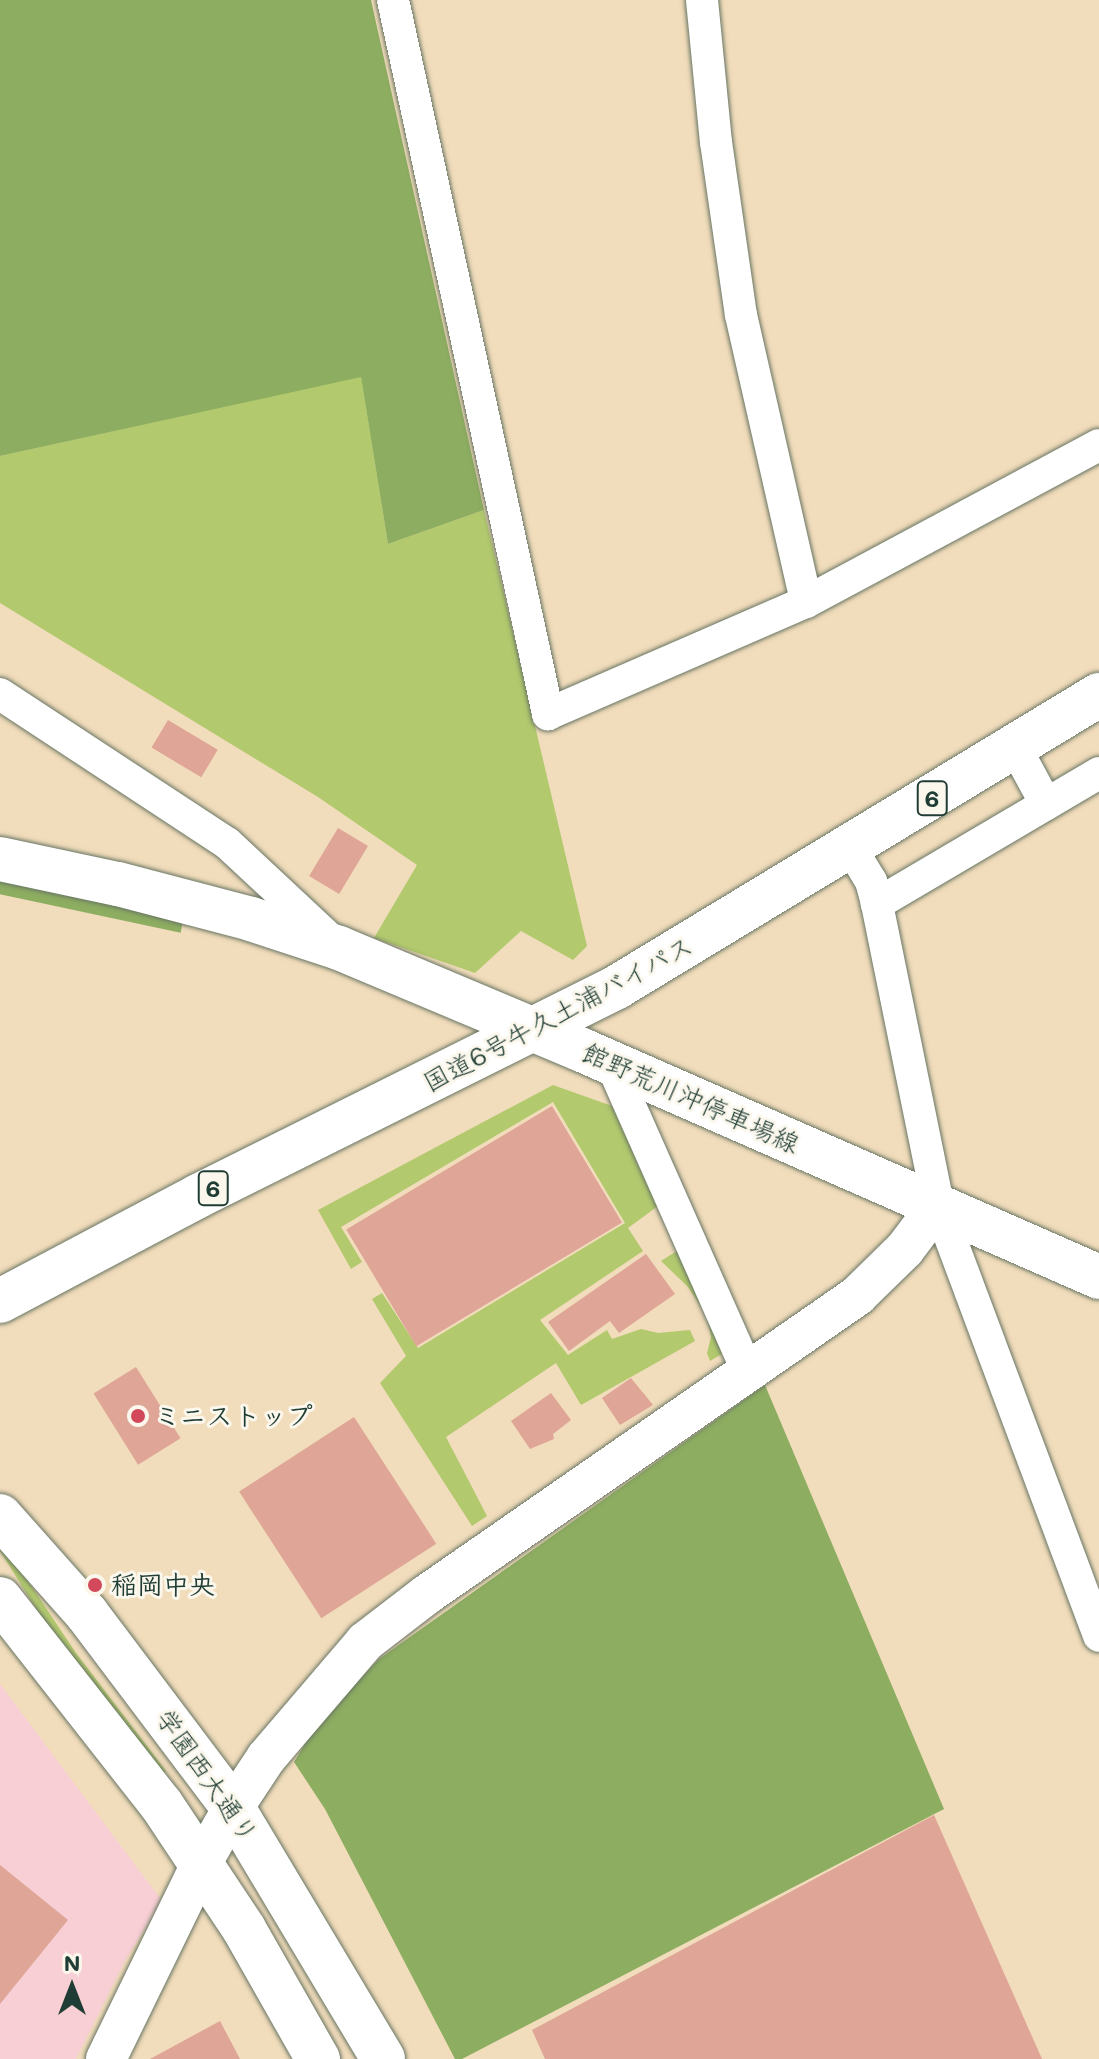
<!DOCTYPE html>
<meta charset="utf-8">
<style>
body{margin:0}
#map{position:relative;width:1099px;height:2059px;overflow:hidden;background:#f1dcbb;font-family:Mali,"Klee One",sans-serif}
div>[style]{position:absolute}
.built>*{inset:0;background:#f7cfd4}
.green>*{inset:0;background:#b2c96e}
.forest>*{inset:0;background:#8dad61;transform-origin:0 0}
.building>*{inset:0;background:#dfa596;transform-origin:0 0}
.roads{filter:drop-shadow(0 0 2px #687563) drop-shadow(0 0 2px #687563)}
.minor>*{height:32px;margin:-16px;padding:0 16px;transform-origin:16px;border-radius:16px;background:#fff}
.tertiary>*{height:40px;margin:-20px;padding:0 20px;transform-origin:20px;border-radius:20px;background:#fff}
.secondary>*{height:44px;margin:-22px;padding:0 22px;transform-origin:22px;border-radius:22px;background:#fff}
.trunk>*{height:44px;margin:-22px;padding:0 22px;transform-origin:22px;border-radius:22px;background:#fff}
.dots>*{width:22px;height:22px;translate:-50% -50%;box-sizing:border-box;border:4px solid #fbf7ec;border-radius:50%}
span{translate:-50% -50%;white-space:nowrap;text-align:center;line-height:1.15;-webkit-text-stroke:6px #fbf7ec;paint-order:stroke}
.shield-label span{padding:2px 6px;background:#fbf7ec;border:2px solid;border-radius:6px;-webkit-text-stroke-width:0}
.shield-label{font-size:24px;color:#1f3d34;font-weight:700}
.street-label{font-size:26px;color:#1f3d34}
.poi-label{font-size:26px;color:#1f3d34;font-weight:700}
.left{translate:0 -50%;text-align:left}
.north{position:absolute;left:32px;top:1947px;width:80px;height:80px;-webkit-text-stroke:6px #fbf7ec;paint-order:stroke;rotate:0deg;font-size:22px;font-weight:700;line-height:32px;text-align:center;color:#1f3d34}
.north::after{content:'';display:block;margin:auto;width:28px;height:36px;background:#1f3d34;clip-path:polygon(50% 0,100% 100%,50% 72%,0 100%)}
</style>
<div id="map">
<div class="built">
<div style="clip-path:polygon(0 1684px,162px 1901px,126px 1959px,76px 2059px,0 2059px)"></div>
</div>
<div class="green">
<div style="clip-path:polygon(361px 376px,388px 544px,484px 510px,587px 946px,573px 960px,521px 931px,475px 973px,374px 938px,417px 865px,318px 797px,0 603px,0 456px)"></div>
<div style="clip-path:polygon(553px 1085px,612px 1106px,658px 1206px,628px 1228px,643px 1251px,540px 1320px,568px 1355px,607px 1330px,612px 1339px,641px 1329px,658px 1333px,690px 1330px,695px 1341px,581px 1405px,556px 1363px,446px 1437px,487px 1516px,472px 1526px,380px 1383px,406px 1356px,372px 1299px,382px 1293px,418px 1348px,625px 1223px,553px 1102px,341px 1227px,362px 1262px,351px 1269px,318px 1210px)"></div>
<div style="clip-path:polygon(683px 1247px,727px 1351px,710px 1361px,707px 1353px,711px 1337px,707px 1315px,687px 1286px,661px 1261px)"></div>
<div style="clip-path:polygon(0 1539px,76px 1653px,166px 1771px,160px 1777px,69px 1661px,0 1551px)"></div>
</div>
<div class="forest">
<div style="clip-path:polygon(0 0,371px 0,484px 510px,388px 544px,361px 377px,0 456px)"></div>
<div style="left:0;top:878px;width:188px;height:16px;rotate:12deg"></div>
<div style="clip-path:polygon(765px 1385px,944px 1809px,462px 2059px,455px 2059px,325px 1809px,294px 1762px,316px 1726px,379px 1659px)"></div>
</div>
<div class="building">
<div style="left:168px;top:720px;width:58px;height:32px;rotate:31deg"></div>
<div style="left:338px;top:828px;width:35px;height:56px;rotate:31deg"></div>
<div style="left:552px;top:1106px;width:136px;height:240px;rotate:59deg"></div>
<div style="clip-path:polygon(646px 1254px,675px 1294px,619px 1333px,610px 1321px,569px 1351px,548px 1322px)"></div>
<div style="left:136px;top:1367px;width:84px;height:50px;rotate:58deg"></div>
<div style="clip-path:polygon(631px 1378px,653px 1405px,620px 1425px,602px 1398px)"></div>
<div style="clip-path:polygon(551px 1393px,571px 1420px,553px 1434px,554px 1439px,530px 1449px,511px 1421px)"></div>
<div style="left:354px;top:1417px;width:151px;height:137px;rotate:57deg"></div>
<div style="clip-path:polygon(934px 1815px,1042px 2059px,545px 2059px,532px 2030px)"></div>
<div style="clip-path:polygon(0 1865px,68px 1920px,0 2004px)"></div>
<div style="clip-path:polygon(220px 2021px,240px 2059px,150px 2059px)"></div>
</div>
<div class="roads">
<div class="minor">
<div style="left:393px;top:0;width:731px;rotate:77.75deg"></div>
<div style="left:548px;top:714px;width:281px;rotate:-23.5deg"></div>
<div style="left:806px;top:602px;width:332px;rotate:-28.2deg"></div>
<div style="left:702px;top:0;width:143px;rotate:84.4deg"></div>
<div style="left:716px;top:142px;width:175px;rotate:81.8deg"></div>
<div style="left:741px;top:315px;width:294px;rotate:77.2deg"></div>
<div style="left:0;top:694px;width:272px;rotate:33.3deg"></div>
<div style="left:227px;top:843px;width:145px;rotate:43deg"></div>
<div style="left:1015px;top:747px;width:65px;rotate:61.5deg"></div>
<div style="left:1099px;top:773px;width:258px;rotate:149.5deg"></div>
<div style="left:877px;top:904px;width:307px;rotate:78.5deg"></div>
<div style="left:938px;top:1205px;width:460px;rotate:69.5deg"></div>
<div style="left:851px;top:848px;width:39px;rotate:59deg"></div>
<div style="left:871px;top:881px;width:24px;rotate:75deg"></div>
<div style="left:611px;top:1063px;width:338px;rotate:66.1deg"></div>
</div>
<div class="tertiary">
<div style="left:106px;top:2059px;width:217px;rotate:-64deg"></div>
<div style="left:201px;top:1864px;width:64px;rotate:-60.3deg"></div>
<div style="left:233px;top:1808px;width:60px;rotate:-56.6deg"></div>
<div style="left:266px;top:1758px;width:153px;rotate:-49.5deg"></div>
<div style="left:365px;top:1642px;width:77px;rotate:-37.6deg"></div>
<div style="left:426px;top:1595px;width:525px;rotate:-34.75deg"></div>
<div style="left:857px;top:1296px;width:67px;rotate:-44.4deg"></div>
<div style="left:905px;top:1249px;width:55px;rotate:-53.1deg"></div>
</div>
<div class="secondary">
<div style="left:0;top:859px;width:121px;rotate:12deg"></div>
<div style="left:118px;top:884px;width:138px;rotate:14.7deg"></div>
<div style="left:251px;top:919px;width:93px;rotate:18.2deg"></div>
<div style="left:339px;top:948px;width:264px;rotate:22.8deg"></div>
<div style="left:582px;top:1050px;width:565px;rotate:23.7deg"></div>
<div style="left:0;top:1516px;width:131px;rotate:48.4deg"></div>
<div style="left:87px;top:1614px;width:243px;rotate:53deg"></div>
<div style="left:233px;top:1808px;width:292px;rotate:59.1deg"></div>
<div style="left:0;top:1599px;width:261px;rotate:51.9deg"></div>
<div style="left:161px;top:1804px;width:150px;rotate:56.4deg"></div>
<div style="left:244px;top:1929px;width:150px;rotate:60.4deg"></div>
</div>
<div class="trunk">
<div style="left:0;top:1301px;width:224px;rotate:-27.9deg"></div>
<div style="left:198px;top:1196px;width:468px;rotate:-26.5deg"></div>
<div style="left:617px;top:987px;width:564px;rotate:-31.21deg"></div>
</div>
</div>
<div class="dots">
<div style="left:138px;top:1416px;background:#d1495b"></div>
<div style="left:95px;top:1585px;background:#d1495b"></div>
</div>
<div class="shield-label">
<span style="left:932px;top:798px">6</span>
<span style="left:213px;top:1188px">6</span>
</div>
<div class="street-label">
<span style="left:558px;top:1014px;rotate:-28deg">国道6号牛久土浦バイパス</span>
<span style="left:691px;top:1098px;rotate:24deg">館野荒川沖停車場線</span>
<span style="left:207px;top:1776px;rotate:55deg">学園西大通り</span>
</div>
<div class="poi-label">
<span class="left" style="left:154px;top:1416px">ミニストップ</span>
<span class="left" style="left:111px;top:1585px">稲岡中央</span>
</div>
<div class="north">N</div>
</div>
